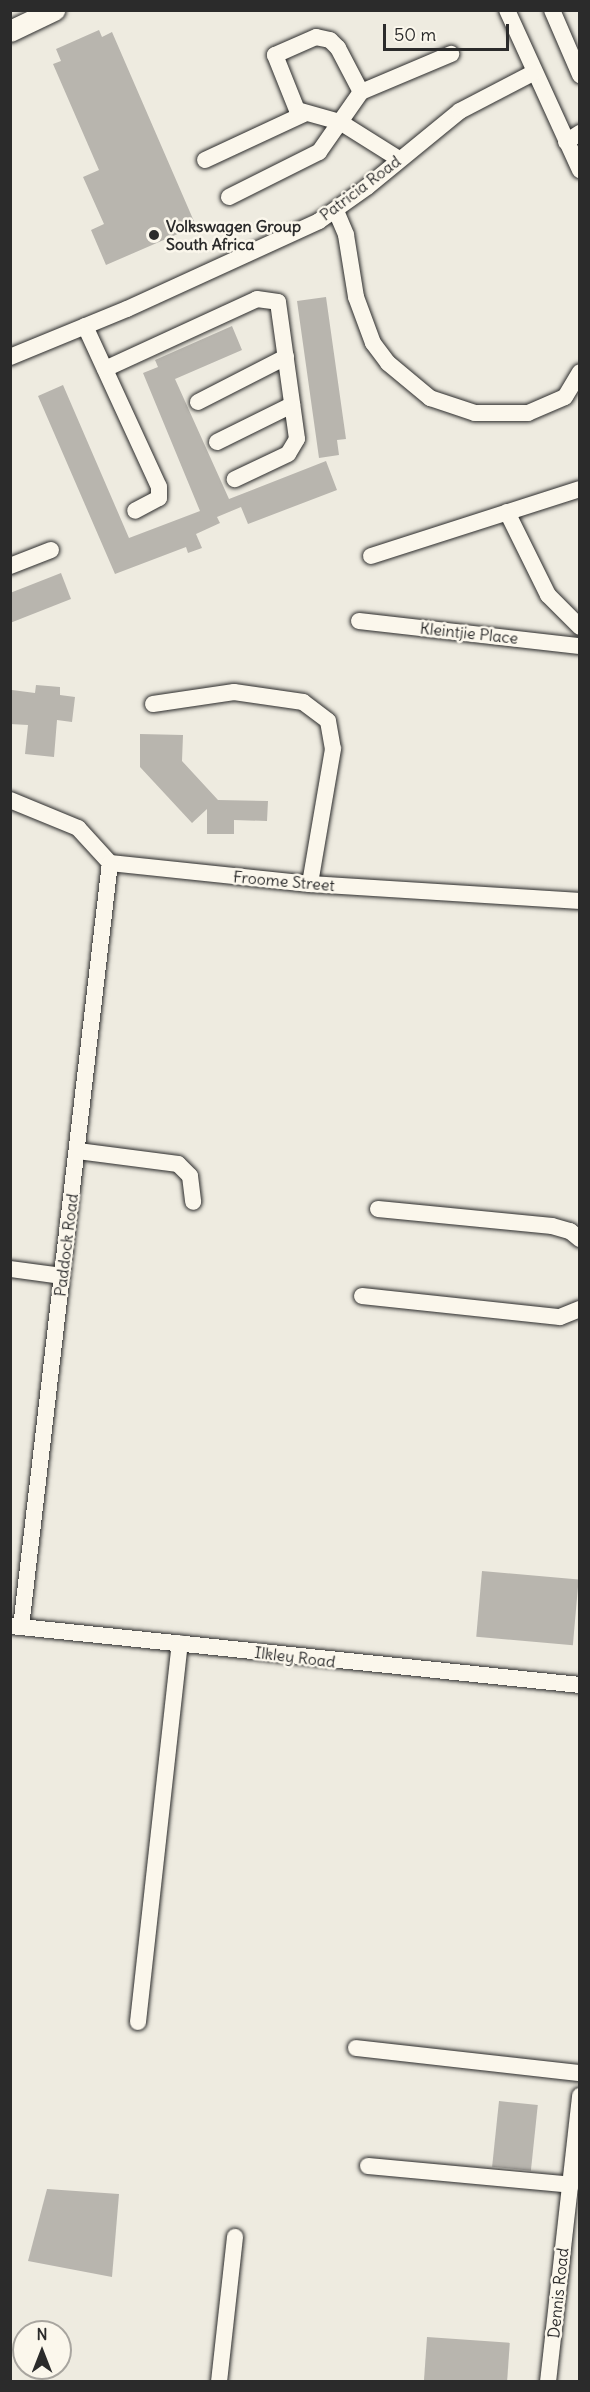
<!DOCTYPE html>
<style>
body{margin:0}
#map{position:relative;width:590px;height:2392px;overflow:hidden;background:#eeebe0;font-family:Delius,sans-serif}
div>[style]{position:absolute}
.building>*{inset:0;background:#b8b5ae;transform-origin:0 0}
.roads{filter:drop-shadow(0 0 2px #2b2b2b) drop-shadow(0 0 2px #2b2b2b)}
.minor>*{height:16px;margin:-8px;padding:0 8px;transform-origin:8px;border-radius:8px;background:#fbf7ec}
.major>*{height:21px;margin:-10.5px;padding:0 10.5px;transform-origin:10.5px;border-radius:10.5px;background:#fbf7ec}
.dots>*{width:16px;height:16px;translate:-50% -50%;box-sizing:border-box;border:3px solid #fbf7ec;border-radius:50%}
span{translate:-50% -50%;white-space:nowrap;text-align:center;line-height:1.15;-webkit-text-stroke:5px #fbf7ec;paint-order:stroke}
.street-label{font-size:16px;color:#2b2b2b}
.poi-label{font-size:16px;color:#2b2b2b;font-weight:700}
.left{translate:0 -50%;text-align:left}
.frame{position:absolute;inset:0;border:12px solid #2b2b2b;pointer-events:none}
.north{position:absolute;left:12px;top:2320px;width:60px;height:60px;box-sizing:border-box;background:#fbf7ec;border:2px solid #a8a59f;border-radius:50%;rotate:0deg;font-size:16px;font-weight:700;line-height:24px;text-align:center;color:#2b2b2b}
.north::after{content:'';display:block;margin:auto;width:21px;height:27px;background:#2b2b2b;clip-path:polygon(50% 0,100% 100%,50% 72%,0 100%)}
.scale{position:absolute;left:383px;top:24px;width:126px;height:27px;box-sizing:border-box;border:3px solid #2b2b2b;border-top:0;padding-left:8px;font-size:18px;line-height:21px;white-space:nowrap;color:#2b2b2b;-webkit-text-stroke:4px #fbf7ec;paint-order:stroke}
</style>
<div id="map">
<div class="building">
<div style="clip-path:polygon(99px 30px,102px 37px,112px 32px,196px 226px,106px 265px,91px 230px,104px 224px,83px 177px,99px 170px,53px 64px,61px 61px,56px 49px)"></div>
<div style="clip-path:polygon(326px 297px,346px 439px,337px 440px,339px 455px,319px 458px,297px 301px)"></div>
<div style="clip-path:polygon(232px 326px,242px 350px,175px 379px,229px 499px,326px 461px,337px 490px,248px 524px,241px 507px,217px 517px,220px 523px,196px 534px,202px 548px,188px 553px,186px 547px,115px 574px,38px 396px,63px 385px,129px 538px,200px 511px,143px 373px,158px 367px,155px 360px)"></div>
<div style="clip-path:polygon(61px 573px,71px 599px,10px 623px,10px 593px)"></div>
<div style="clip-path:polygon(36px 685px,60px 687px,60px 695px,75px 697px,72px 722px,57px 720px,54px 757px,25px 754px,28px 725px,10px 724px,12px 690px,35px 693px)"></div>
<div style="clip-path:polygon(140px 734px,183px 735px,182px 761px,218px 800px,268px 801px,267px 821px,234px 820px,234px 834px,207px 834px,207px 809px,192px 823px,140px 767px)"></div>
<div style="left:482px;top:1571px;width:97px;height:66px;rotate:5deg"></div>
<div style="left:499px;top:2101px;width:39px;height:66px;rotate:6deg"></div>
<div style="clip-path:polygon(47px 2189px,119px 2194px,112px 2277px,28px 2261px)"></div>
<div style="left:427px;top:2337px;width:83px;height:45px;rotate:4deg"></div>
</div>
<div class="roads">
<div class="minor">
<div style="left:507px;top:10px;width:176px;rotate:65.5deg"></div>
<div style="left:552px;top:10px;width:71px;rotate:66.7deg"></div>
<div style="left:361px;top:92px;width:50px;rotate:-117.6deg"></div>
<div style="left:338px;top:48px;width:11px;rotate:-135deg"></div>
<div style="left:330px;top:40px;width:14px;rotate:-168deg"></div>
<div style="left:316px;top:37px;width:45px;rotate:156.3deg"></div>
<div style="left:275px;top:55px;width:59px;rotate:68.2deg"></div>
<div style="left:297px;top:110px;width:45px;rotate:15.6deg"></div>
<div style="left:340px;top:122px;width:70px;rotate:32.1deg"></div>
<div style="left:566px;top:142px;width:17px;rotate:-33deg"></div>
<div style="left:205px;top:160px;width:109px;rotate:-24.9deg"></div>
<div style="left:229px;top:197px;width:101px;rotate:-26.6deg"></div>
<div style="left:319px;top:152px;width:73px;rotate:-55deg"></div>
<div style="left:361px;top:92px;width:98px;rotate:-22.9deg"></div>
<div style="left:336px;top:211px;width:26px;rotate:67deg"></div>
<div style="left:346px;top:235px;width:63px;rotate:80.8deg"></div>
<div style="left:356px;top:297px;width:49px;rotate:69.7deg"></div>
<div style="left:373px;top:343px;width:25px;rotate:53deg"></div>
<div style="left:388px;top:363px;width:55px;rotate:39.8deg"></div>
<div style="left:430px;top:398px;width:47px;rotate:18.4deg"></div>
<div style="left:475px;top:413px;width:53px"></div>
<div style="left:528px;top:413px;width:40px;rotate:-23.4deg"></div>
<div style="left:565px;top:397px;width:29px;rotate:-59deg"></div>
<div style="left:85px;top:326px;width:177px;rotate:65.3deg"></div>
<div style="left:159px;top:487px;width:11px;rotate:90deg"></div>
<div style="left:159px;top:498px;width:27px;rotate:152deg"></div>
<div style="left:10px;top:357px;width:126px;rotate:-22.3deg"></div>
<div style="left:127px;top:309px;width:211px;rotate:-24.6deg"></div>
<div style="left:319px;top:221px;width:59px;rotate:-35.3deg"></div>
<div style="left:367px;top:187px;width:120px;rotate:-39.3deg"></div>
<div style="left:460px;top:111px;width:82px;rotate:-27.5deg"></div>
<div style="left:105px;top:369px;width:167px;rotate:-24.7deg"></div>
<div style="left:257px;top:299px;width:21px;rotate:8deg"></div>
<div style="left:278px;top:302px;width:138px;rotate:82.1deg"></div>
<div style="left:297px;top:439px;width:17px;rotate:121deg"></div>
<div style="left:288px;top:454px;width:59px;rotate:154.7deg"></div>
<div style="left:198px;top:402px;width:99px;rotate:-27.1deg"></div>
<div style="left:217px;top:442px;width:84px;rotate:-26.3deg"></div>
<div style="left:507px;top:512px;width:93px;rotate:63.7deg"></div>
<div style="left:548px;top:595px;width:45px;rotate:45deg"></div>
<div style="left:371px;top:556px;width:219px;rotate:-17.8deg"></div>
<div style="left:10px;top:566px;width:44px;rotate:-21.3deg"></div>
<div style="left:359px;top:621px;width:222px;rotate:6.5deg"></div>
<div style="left:153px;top:704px;width:82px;rotate:-8.4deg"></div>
<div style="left:234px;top:692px;width:70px;rotate:8.2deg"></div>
<div style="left:303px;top:702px;width:31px;rotate:37deg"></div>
<div style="left:328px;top:721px;width:28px;rotate:80deg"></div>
<div style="left:333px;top:749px;width:137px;rotate:99.7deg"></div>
<div style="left:10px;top:800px;width:74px;rotate:22.4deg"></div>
<div style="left:78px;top:828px;width:47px;rotate:47.6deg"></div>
<div style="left:110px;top:863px;width:201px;rotate:6deg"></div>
<div style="left:310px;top:884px;width:271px;rotate:3.6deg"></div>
<div style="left:78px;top:1151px;width:101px;rotate:7.4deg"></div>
<div style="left:178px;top:1164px;width:17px;rotate:45deg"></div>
<div style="left:190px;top:1176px;width:26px;rotate:83deg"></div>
<div style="left:378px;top:1209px;width:175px;rotate:5.6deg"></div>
<div style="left:552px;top:1226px;width:19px;rotate:16deg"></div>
<div style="left:570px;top:1231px;width:13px;rotate:39deg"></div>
<div style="left:10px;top:1269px;width:52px;rotate:7.7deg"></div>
<div style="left:362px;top:1296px;width:199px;rotate:6.1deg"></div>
<div style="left:560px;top:1317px;width:22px;rotate:-22deg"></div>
<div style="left:11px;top:1626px;width:572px;rotate:5.92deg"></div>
<div style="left:21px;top:1627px;width:769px;rotate:-83.36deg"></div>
<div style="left:138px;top:2022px;width:381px;rotate:-83.7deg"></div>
<div style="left:356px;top:2048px;width:225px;rotate:6.4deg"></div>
<div style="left:368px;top:2166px;width:204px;rotate:5.3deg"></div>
<div style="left:219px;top:2382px;width:146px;rotate:-83.7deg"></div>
<div style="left:548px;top:2382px;width:288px;rotate:-83.6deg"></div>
</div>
<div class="major">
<div style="left:10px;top:31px;width:49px;rotate:-25.5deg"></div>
</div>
</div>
<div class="dots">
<div style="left:154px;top:235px;background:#2b2b2b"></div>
</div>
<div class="street-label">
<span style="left:360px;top:188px;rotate:-37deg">Patricia Road</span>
<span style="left:469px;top:633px;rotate:6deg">Kleintjie Place</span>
<span style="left:284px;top:881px;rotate:5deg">Froome Street</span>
<span style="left:66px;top:1245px;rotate:-83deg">Paddock Road</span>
<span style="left:295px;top:1657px;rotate:7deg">Ilkley Road</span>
<span style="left:558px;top:2293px;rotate:-84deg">Dennis Road</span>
</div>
<div class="poi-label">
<span class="left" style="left:166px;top:235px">Volkswagen Group<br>South Africa</span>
</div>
<div class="frame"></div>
<div class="north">N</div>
<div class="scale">50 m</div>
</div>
